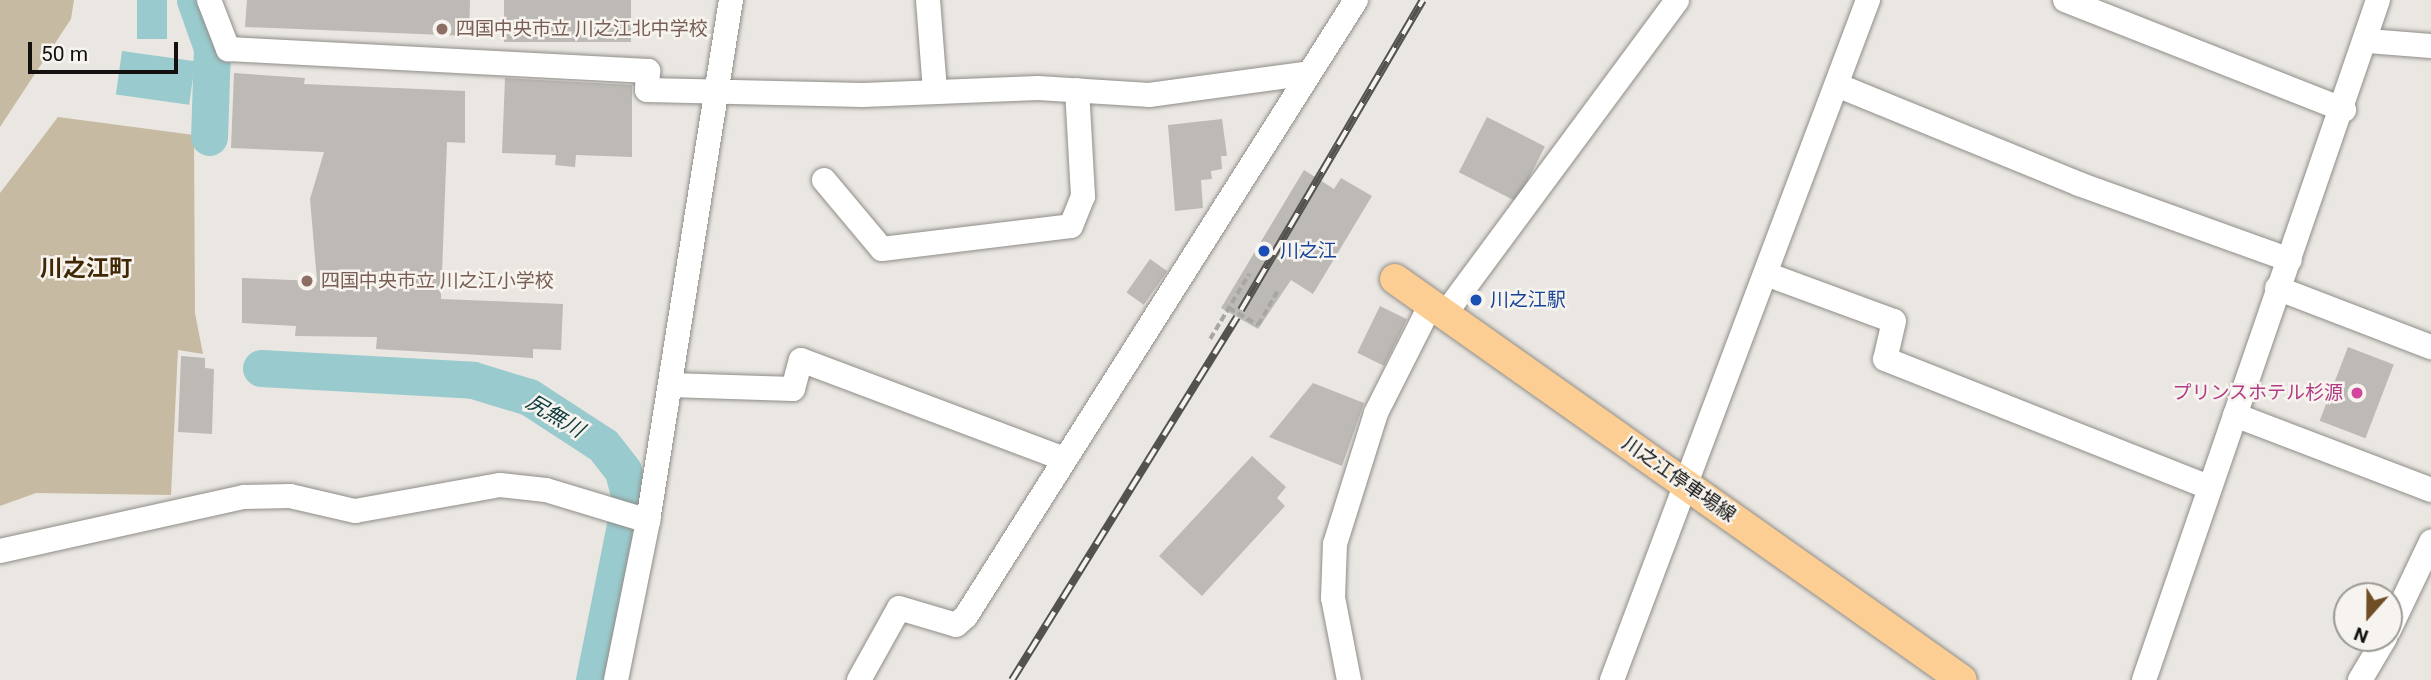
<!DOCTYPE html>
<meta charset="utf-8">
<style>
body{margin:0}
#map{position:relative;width:2431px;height:680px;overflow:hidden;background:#eae7e2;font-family:Roboto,"Noto Sans JP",sans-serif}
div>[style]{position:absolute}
.green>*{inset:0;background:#c7baa2}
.water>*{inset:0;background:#99cacd;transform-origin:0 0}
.river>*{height:37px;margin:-18.5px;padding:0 18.5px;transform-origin:18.5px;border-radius:18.5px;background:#99cacd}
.building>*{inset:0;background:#bdb9b5;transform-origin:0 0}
.path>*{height:3.5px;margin-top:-1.75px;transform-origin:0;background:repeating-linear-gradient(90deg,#a8a6a2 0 7px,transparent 0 10.5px)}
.roads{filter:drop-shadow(0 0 2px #908d89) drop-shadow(0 0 2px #908d89)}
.minor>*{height:24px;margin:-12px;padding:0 12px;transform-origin:12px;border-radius:12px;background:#fff}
.major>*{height:30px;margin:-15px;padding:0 15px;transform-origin:15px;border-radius:15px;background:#fdce93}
.rail>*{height:8px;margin-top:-4px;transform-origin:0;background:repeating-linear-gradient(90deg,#f7f4ef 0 16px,#53524f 0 32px);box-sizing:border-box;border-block:2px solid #53524f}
.dots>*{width:19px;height:19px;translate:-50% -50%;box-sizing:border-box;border:4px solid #f7f4ef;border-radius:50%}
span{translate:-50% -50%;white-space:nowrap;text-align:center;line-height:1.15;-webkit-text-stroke:5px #f7f4ef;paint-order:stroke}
.education-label{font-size:19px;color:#785e54}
.left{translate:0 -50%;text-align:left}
.transit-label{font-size:19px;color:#164399}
.hotel-label{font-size:19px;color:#b23c85}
.right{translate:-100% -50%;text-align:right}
.street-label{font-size:19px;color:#12110f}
.water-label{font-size:21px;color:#0f3d40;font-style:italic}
.quarter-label{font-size:23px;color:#412805;font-weight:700}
.north{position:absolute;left:2333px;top:582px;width:70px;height:70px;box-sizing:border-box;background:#f7f4ef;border:2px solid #9b9995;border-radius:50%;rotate:201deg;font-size:19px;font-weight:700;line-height:28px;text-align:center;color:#12110f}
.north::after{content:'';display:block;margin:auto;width:24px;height:32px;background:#6f4e25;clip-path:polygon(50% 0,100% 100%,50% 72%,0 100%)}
.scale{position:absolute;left:28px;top:42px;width:150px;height:32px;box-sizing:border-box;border:4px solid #12110f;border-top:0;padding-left:9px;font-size:21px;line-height:24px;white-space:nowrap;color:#12110f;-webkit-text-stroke:5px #f7f4ef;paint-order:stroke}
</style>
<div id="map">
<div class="green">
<div style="clip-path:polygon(0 0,74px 0,71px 19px,0 127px)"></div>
<div style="clip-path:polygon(58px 117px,194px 135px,195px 313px,203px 354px,178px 350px,171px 495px,36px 493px,0 506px,0 193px)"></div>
</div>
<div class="water">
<div style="left:137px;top:0;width:30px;height:39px"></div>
<div style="left:122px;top:51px;width:74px;height:44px;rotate:8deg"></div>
</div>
<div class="river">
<div style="left:195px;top:0;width:51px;rotate:70.5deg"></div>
<div style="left:212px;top:48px;width:89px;rotate:91.9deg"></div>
<div style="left:261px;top:368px;width:212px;rotate:3.2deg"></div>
<div style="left:473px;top:380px;width:59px;rotate:16.9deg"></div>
<div style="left:529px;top:397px;width:88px;rotate:33deg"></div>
<div style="left:603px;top:445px;width:33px;rotate:52deg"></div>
<div style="left:623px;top:471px;width:30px;rotate:76deg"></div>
<div style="left:630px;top:500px;width:184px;rotate:101.3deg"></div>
</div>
<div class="building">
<div style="clip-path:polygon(247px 0,470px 0,469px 36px,245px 27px)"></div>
<div style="left:504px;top:0;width:127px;height:42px"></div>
<div style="clip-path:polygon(234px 73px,305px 78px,304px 84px,465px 91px,465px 143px,447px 142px,441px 299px,563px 304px,561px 350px,533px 349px,533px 358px,376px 349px,377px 337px,295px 336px,296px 326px,242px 323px,242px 278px,317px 281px,310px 199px,324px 152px,231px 148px)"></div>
<div style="clip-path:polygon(505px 78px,632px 85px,632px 157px,576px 155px,575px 167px,555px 165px,556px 155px,502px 153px)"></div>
<div style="left:1487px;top:117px;width:65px;height:62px;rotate:27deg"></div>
<div style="clip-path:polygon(1222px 119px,1227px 156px,1221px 156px,1222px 169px,1211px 171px,1212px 179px,1201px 180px,1203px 208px,1175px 211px,1168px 125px)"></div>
<div style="clip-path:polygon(1304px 170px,1334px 189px,1341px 178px,1372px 196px,1313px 294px,1291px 280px,1258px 329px,1221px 308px)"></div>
<div style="left:1150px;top:259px;width:21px;height:41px;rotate:35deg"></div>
<div style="left:1380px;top:306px;width:30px;height:52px;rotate:26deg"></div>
<div style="left:2348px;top:347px;width:49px;height:79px;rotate:21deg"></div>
<div style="clip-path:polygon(181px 356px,205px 358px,205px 368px,214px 369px,212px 434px,178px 432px)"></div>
<div style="clip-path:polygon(1313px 383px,1364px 403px,1342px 466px,1269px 437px)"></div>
<div style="clip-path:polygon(1252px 456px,1286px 487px,1277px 498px,1285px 506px,1202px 596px,1159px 556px)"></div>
</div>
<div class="path">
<div style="left:1229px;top:308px;width:34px;rotate:30deg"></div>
<div style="left:1258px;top:325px;width:40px;rotate:-60.3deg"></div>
<div style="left:1210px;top:339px;width:76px;rotate:-59deg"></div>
</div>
<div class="roads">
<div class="minor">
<div style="left:209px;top:0;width:53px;rotate:68.8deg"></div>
<div style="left:228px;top:49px;width:421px;rotate:3deg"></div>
<div style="left:648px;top:71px;width:19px;rotate:93deg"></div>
<div style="left:647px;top:90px;width:216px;rotate:1.3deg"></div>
<div style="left:863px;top:95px;width:175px;rotate:-2.3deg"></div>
<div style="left:1038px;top:88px;width:111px;rotate:3.6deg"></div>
<div style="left:1149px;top:95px;width:162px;rotate:-7.8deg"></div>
<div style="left:928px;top:0;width:91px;rotate:85.6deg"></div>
<div style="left:2065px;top:0;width:300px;rotate:21.5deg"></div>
<div style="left:2368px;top:41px;width:63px;rotate:4.5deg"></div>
<div style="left:1839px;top:86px;width:259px;rotate:22.2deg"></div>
<div style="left:2079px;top:184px;width:224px;rotate:19.8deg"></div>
<div style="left:824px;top:180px;width:90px;rotate:50deg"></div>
<div style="left:882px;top:249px;width:190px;rotate:-6.9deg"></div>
<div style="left:1071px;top:226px;width:32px;rotate:-68deg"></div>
<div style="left:1083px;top:196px;width:106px;rotate:-93.2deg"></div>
<div style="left:1766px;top:274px;width:136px;rotate:20.2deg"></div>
<div style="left:1894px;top:321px;width:39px;rotate:103deg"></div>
<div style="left:1885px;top:359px;width:348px;rotate:21.6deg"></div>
<div style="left:2277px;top:288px;width:165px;rotate:21deg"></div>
<div style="left:1445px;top:314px;width:390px;rotate:-53.5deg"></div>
<div style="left:670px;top:385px;width:123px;rotate:1.9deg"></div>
<div style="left:793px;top:389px;width:30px;rotate:-75deg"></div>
<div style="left:801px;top:360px;width:279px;rotate:20.6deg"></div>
<div style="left:2235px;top:415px;width:210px;rotate:20.9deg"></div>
<div style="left:0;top:551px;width:250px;rotate:-12.5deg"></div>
<div style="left:244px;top:497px;width:46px;rotate:-1.2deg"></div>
<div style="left:290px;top:496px;width:67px;rotate:13deg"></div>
<div style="left:355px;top:511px;width:147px;rotate:-10.2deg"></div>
<div style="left:500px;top:485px;width:46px;rotate:6.2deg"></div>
<div style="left:546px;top:490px;width:107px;rotate:16.9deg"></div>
<div style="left:2389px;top:630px;width:98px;rotate:-64.5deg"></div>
<div style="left:616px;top:680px;width:162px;rotate:-78.6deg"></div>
<div style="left:648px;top:521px;width:528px;rotate:-80.95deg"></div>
<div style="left:859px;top:680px;width:82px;rotate:-60.9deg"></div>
<div style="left:899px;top:608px;width:59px;rotate:16.6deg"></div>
<div style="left:956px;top:625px;width:13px;rotate:-42deg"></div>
<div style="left:966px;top:616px;width:729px;rotate:-57.66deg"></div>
<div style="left:1349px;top:680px;width:84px;rotate:-101deg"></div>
<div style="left:1333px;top:598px;width:54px;rotate:-87.9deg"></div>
<div style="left:1335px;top:544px;width:137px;rotate:-72.6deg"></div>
<div style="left:1376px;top:413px;width:122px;rotate:-63.2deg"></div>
<div style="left:1612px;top:680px;width:727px;rotate:-69.37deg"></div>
<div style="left:2144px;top:680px;width:719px;rotate:-71.01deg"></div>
<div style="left:2360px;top:680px;width:49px;rotate:-59.2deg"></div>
</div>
<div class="major">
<div style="left:1395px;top:279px;width:694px;rotate:35.27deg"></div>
</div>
</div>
<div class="rail">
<div style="left:1241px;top:310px;width:359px;rotate:-59.6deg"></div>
<div style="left:1012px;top:680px;width:427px;rotate:-58.2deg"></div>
</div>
<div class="dots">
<div style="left:442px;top:29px;background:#8d6e63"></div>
<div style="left:1264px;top:251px;background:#1a4fb4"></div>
<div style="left:307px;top:281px;background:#8d6e63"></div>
<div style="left:1476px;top:300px;background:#1a4fb4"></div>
<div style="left:2357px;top:393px;background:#d1479c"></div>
</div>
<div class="education-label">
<span class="left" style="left:456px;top:29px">四国中央市立 川之江北中学校</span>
<span class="left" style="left:321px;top:281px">四国中央市立 川之江小学校</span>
</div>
<div class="transit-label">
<span class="left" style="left:1280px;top:251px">川之江</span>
<span class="left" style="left:1490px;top:300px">川之江駅</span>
</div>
<div class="hotel-label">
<span class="right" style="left:2343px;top:393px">プリンスホテル杉源</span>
</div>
<div class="street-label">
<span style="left:1679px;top:479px;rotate:35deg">川之江停車場線</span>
</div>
<div class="water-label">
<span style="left:555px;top:416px;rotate:31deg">尻無川</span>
</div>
<div class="quarter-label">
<span style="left:86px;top:269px">川之江町</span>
</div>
<div class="north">N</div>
<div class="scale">50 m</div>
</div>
